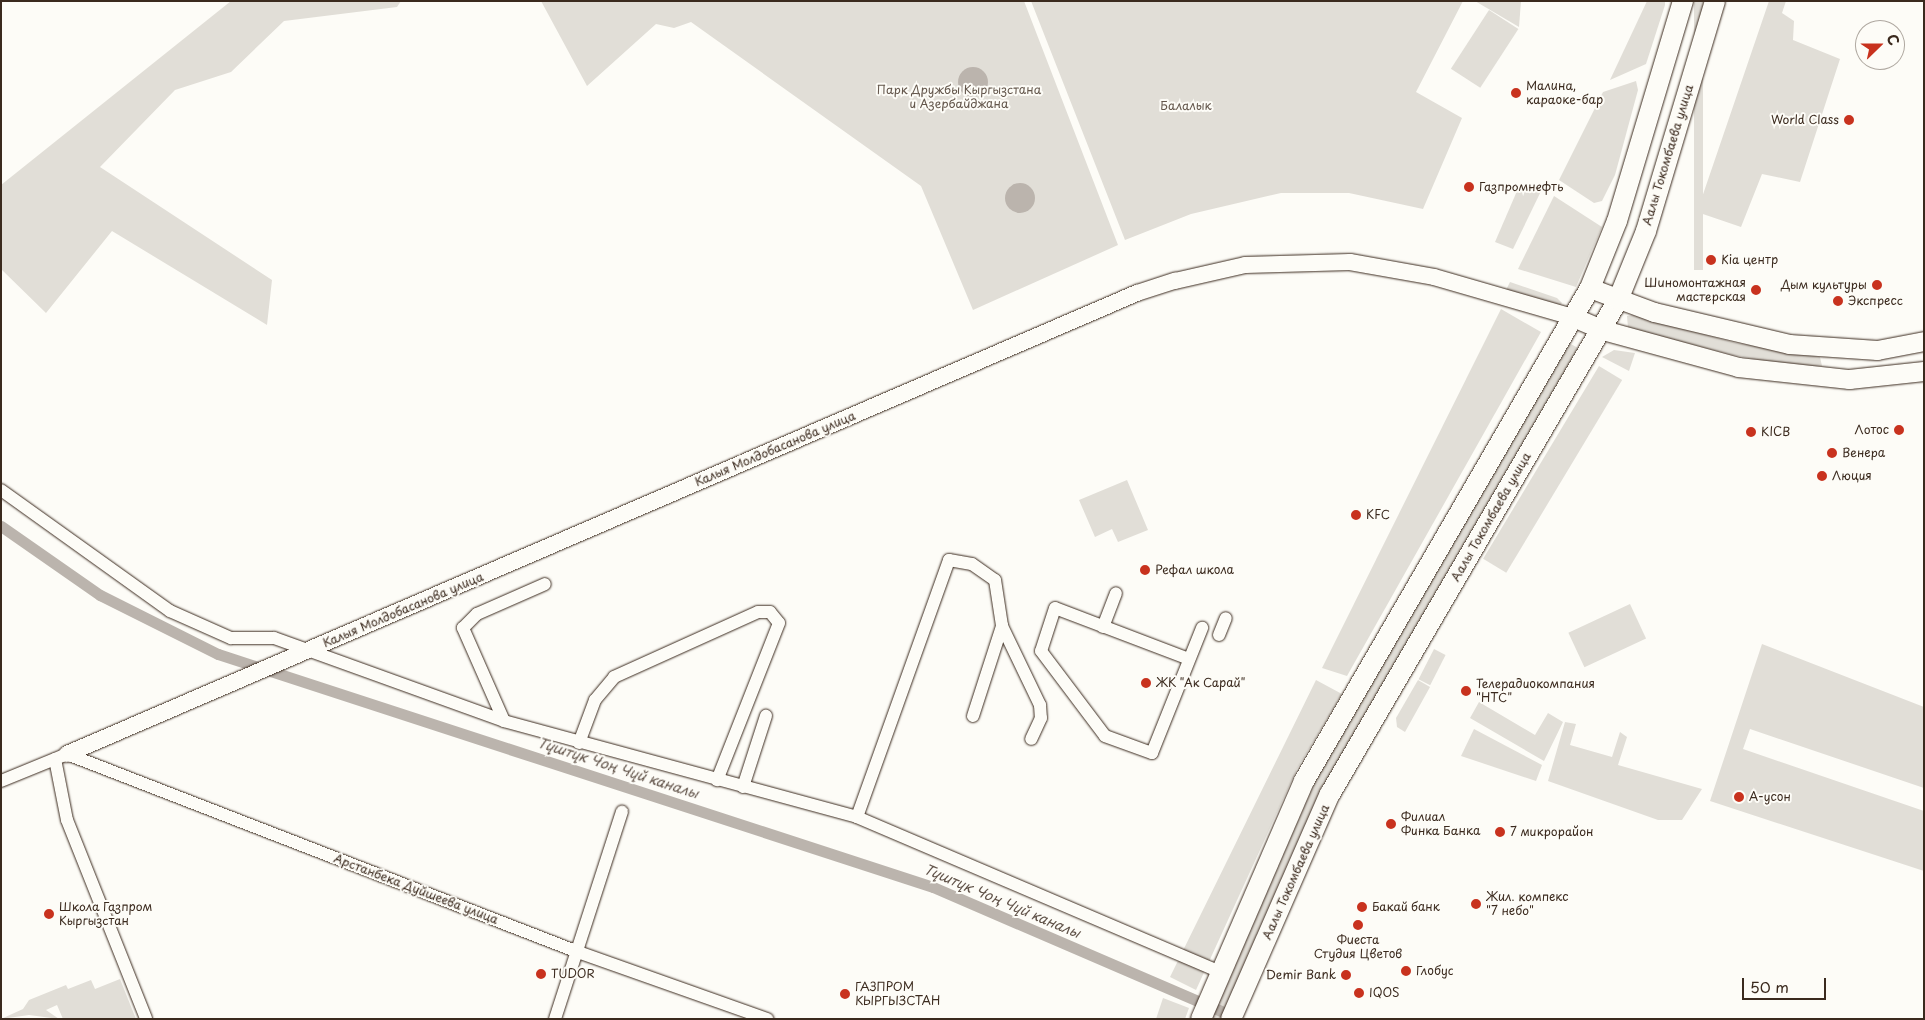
<!DOCTYPE html>
<meta charset="utf-8">
<style>
body{margin:0}
#map{position:relative;width:1925px;height:1020px;overflow:hidden;background:#fdfcf7;font-family:"Playpen Sans",sans-serif}
div>[style]{position:absolute}
.green>*{inset:0;background:#e1ded7;transform-origin:0 0}
.water>*{inset:0;background:#bbb4ad}
.round{border-radius:50%}
.canal>*{height:11px;margin:-5.5px;padding:0 5.5px;transform-origin:5.5px;border-radius:5.5px;background:#bbb4ad}
.roads{filter:drop-shadow(0 0 1px #3b2a1e) drop-shadow(0 0 1px #3b2a1e)}
.minor>*{height:12px;margin:-6px;padding:0 6px;transform-origin:6px;border-radius:6px;background:#fdfcf7}
.tertiary>*{height:16px;margin:-8px;padding:0 8px;transform-origin:8px;border-radius:8px;background:#fdfcf7}
.secondary>*{height:19px;margin:-9.5px;padding:0 9.5px;transform-origin:9.5px;border-radius:9.5px;background:#fdfcf7}
.primary>*{height:20px;margin:-10px;padding:0 10px;transform-origin:10px;border-radius:10px;background:#fdfcf7}
.dots>*{width:14px;height:14px;translate:-50% -50%;box-sizing:border-box;border:2px solid #fdfcf7;border-radius:50%}
span{translate:-50% -50%;white-space:nowrap;text-align:center;line-height:1.15;-webkit-text-stroke:4px #fdfcf7;paint-order:stroke}
.poi-label{font-size:12px;color:#3b2a1e}
.left{translate:0 -50%;text-align:left}
.right{translate:-100% -50%;text-align:right}
.park-label{font-size:12px;color:#64574c}
.street-label{font-size:12px;color:#3b2a1e}
.water-label{font-size:14px;color:#615349;font-style:italic}
.frame{position:absolute;inset:0;border:2px solid #3b2a1e;pointer-events:none}
.north{position:absolute;left:1855px;top:20px;width:50px;height:50px;box-sizing:border-box;background:#fdfcf7;border:1px solid #afa8a0;border-radius:50%;rotate:68deg;font-size:14px;font-weight:700;line-height:20px;text-align:center;color:#3b2a1e}
.north::after{content:'';display:block;margin:auto;width:18px;height:22px;background:#c8321e;clip-path:polygon(50% 0,100% 100%,50% 72%,0 100%)}
.scale{position:absolute;left:1742px;top:978px;width:84px;height:22px;box-sizing:border-box;border:2px solid #3b2a1e;border-top:0;padding-left:6px;font-size:15px;line-height:18px;white-space:nowrap;color:#3b2a1e;-webkit-text-stroke:4px #fdfcf7;paint-order:stroke}
</style>
<div id="map">
<div class="green">
<div style="clip-path:polygon(231px 1px,401px 1px,397px 7px,284px 21px,231px 72px,175px 90px,100px 167px,272px 280px,267px 325px,112px 231px,46px 313px,1px 269px,1px 185px)"></div>
<div style="clip-path:polygon(541px 1px,1024px 1px,1118px 245px,973px 310px,921px 186px,691px 22px,674px 28px,656px 24px,587px 86px)"></div>
<div style="clip-path:polygon(1031px 1px,1463px 1px,1416px 92px,1462px 118px,1423px 209px,1349px 193px,1281px 193px,1191px 214px,1125px 240px)"></div>
<div style="clip-path:polygon(1475px 1px,1521px 1px,1519px 27px)"></div>
<div style="clip-path:polygon(1647px 1px,1665px 1px,1665px 5px,1646px 64px,1610px 80px)"></div>
<div style="left:1694px;top:1px;width:9px;height:269px"></div>
<div style="clip-path:polygon(1769px 1px,1786px 1px,1782px 13px,1794px 21px,1793px 40px,1840px 59px,1800px 182px,1762px 174px,1741px 227px,1697px 212px)"></div>
<div style="left:1489px;top:10px;width:35px;height:70px;rotate:33deg"></div>
<div style="clip-path:polygon(1636px 81px,1638px 90px,1615px 175px,1602px 201px,1594px 203px,1559px 180px,1603px 92px)"></div>
<div style="clip-path:polygon(1527px 184px,1543px 187px,1513px 249px,1495px 242px,1517px 191px)"></div>
<div style="clip-path:polygon(1554px 196px,1602px 227px,1576px 287px,1518px 269px)"></div>
<div style="clip-path:polygon(1510px 282px,1557px 298px,1562px 303px,1557px 308px,1506px 290px)"></div>
<div style="clip-path:polygon(1501px 309px,1541px 332px,1347px 676px,1322px 668px)"></div>
<div style="clip-path:polygon(1633px 315px,1736px 343px,1820px 357px,1822px 366px,1790px 366px,1733px 355px,1628px 328px,1627px 316px)"></div>
<div style="clip-path:polygon(1569px 343px,1578px 348px,1377px 695px,1222px 1019px,1212px 1019px,1315px 782px)"></div>
<div style="clip-path:polygon(1614px 350px,1635px 353px,1629px 371px,1602px 357px)"></div>
<div style="left:1599px;top:366px;width:27px;height:225px;rotate:31deg"></div>
<div style="clip-path:polygon(1127px 480px,1148px 530px,1118px 542px,1112px 529px,1095px 537px,1079px 500px)"></div>
<div style="left:1630px;top:604px;width:38px;height:68px;rotate:65deg"></div>
<div style="clip-path:polygon(1762px 644px,1924px 707px,1924px 788px,1750px 729px,1743px 749px,1924px 811px,1924px 871px,1710px 801px)"></div>
<div style="left:1434px;top:649px;width:13px;height:34px;rotate:27deg"></div>
<div style="clip-path:polygon(1316px 680px,1342px 694px,1297px 769px,1196px 990px,1170px 977px)"></div>
<div style="clip-path:polygon(1418px 680px,1430px 687px,1405px 732px,1397px 727px,1396px 718px)"></div>
<div style="clip-path:polygon(1479px 702px,1535px 735px,1548px 713px,1563px 722px,1544px 761px,1470px 718px)"></div>
<div style="clip-path:polygon(1565px 722px,1576px 724px,1570px 745px,1612px 757px,1620px 732px,1627px 737px,1618px 765px,1702px 789px,1682px 820px,1658px 820px,1548px 781px)"></div>
<div style="clip-path:polygon(1474px 729px,1542px 765px,1536px 781px,1461px 756px)"></div>
<div style="clip-path:polygon(120px 979px,136px 1019px,63px 1019px,57px 1005px,46px 1010px,59px 1019px,29px 1015px,1px 1019px,23px 1009px,29px 1000px,66px 985px,68px 989px,91px 980px,95px 989px)"></div>
<div style="clip-path:polygon(1163px 998px,1189px 1008px,1185px 1019px,1156px 1019px)"></div>
</div>
<div class="water">
<div class="round" style="left:958px;top:67px;width:30px;height:30px"></div>
<div class="round" style="left:1005px;top:183px;width:30px;height:30px"></div>
</div>
<div class="canal">
<div style="left:1px;top:526px;width:121px;rotate:34.9deg"></div>
<div style="left:100px;top:595px;width:132px;rotate:26.6deg"></div>
<div style="left:218px;top:654px;width:752px;rotate:18.05deg"></div>
<div style="left:933px;top:887px;width:331px;rotate:23.3deg"></div>
</div>
<div class="roads">
<div class="minor">
<div style="left:1px;top:490px;width:208px;rotate:35.6deg"></div>
<div style="left:170px;top:611px;width:67px;rotate:23.9deg"></div>
<div style="left:231px;top:638px;width:43px"></div>
<div style="left:274px;top:638px;width:245px;rotate:19.8deg"></div>
<div style="left:504px;top:721px;width:366px;rotate:15.2deg"></div>
<div style="left:857px;top:817px;width:396px;rotate:23.1deg"></div>
<div style="left:1103px;top:627px;width:36px;rotate:-69deg"></div>
<div style="left:1219px;top:635px;width:18px;rotate:-68deg"></div>
<div style="left:1189px;top:659px;width:143px;rotate:-159.2deg"></div>
<div style="left:1055px;top:608px;width:45px;rotate:108deg"></div>
<div style="left:1041px;top:651px;width:106px;rotate:53deg"></div>
<div style="left:1105px;top:736px;width:50px;rotate:19.9deg"></div>
<div style="left:1152px;top:753px;width:135px;rotate:-68.2deg"></div>
<div style="left:973px;top:716px;width:95px;rotate:-72.1deg"></div>
<div style="left:504px;top:721px;width:102px;rotate:-113.8deg"></div>
<div style="left:463px;top:628px;width:20px;rotate:-45deg"></div>
<div style="left:477px;top:614px;width:74px;rotate:-23.8deg"></div>
<div style="left:579px;top:743px;width:46px;rotate:-69.6deg"></div>
<div style="left:595px;top:700px;width:30px;rotate:-50deg"></div>
<div style="left:614px;top:677px;width:158px;rotate:-24.3deg"></div>
<div style="left:758px;top:612px;width:12px"></div>
<div style="left:770px;top:612px;width:14px;rotate:51deg"></div>
<div style="left:779px;top:623px;width:169px;rotate:111.5deg"></div>
<div style="left:55px;top:759px;width:62px;rotate:78.9deg"></div>
<div style="left:67px;top:820px;width:214px;rotate:68.3deg"></div>
<div style="left:1px;top:781px;width:71px;rotate:-22.2deg"></div>
<div style="left:67px;top:754px;width:548px;rotate:21.18deg"></div>
<div style="left:578px;top:952px;width:201px;rotate:19.5deg"></div>
<div style="left:743px;top:787px;width:75px;rotate:-72.1deg"></div>
<div style="left:857px;top:817px;width:273px;rotate:-70.3deg"></div>
<div style="left:949px;top:560px;width:23px;rotate:10deg"></div>
<div style="left:972px;top:564px;width:28px;rotate:35deg"></div>
<div style="left:995px;top:580px;width:47px;rotate:81.3deg"></div>
<div style="left:1002px;top:626px;width:88px;rotate:64.3deg"></div>
<div style="left:1040px;top:705px;width:13px;rotate:86deg"></div>
<div style="left:1041px;top:718px;width:23px;rotate:115deg"></div>
<div style="left:555px;top:1019px;width:218px;rotate:-72.1deg"></div>
</div>
<div class="tertiary">
<div style="left:67px;top:754px;width:1165px;rotate:-23.31deg"></div>
<div style="left:1137px;top:293px;width:40px;rotate:-18deg"></div>
<div style="left:1175px;top:281px;width:72px;rotate:-12.9deg"></div>
<div style="left:1245px;top:265px;width:105px;rotate:-1.6deg"></div>
<div style="left:1350px;top:262px;width:85px;rotate:10.1deg"></div>
<div style="left:1434px;top:277px;width:145px;rotate:16.1deg"></div>
</div>
<div class="secondary">
<div style="left:1590px;top:288px;width:68px;rotate:20.6deg"></div>
<div style="left:1654px;top:312px;width:139px;rotate:13.3deg"></div>
<div style="left:1789px;top:344px;width:88px;rotate:3.9deg"></div>
<div style="left:1877px;top:350px;width:48px;rotate:-10.8deg"></div>
<div style="left:1573px;top:317px;width:33px;rotate:23deg"></div>
<div style="left:1603px;top:330px;width:140px;rotate:15.3deg"></div>
<div style="left:1738px;top:367px;width:112px;rotate:6.2deg"></div>
<div style="left:1849px;top:379px;width:75px;rotate:-6.1deg"></div>
</div>
<div class="primary">
<div style="left:1201px;top:1019px;width:259px;rotate:-66.6deg"></div>
<div style="left:1304px;top:781px;width:570px;rotate:-59.88deg"></div>
<div style="left:1590px;top:288px;width:72px;rotate:-68.1deg"></div>
<div style="left:1617px;top:221px;width:230px;rotate:-73.3deg"></div>
<div style="left:1231px;top:1019px;width:246px;rotate:-66.3deg"></div>
<div style="left:1330px;top:794px;width:572px;rotate:-59.76deg"></div>
<div style="left:1618px;top:300px;width:74px;rotate:-67.9deg"></div>
<div style="left:1646px;top:231px;width:240px;rotate:-73.3deg"></div>
</div>
</div>
<div class="dots">
<div style="left:1516px;top:93px;background:#c8321e"></div>
<div style="left:1849px;top:120px;background:#c8321e"></div>
<div style="left:1469px;top:187px;background:#c8321e"></div>
<div style="left:1711px;top:260px;background:#c8321e"></div>
<div style="left:1877px;top:285px;background:#c8321e"></div>
<div style="left:1756px;top:290px;background:#c8321e"></div>
<div style="left:1838px;top:301px;background:#c8321e"></div>
<div style="left:1899px;top:430px;background:#c8321e"></div>
<div style="left:1751px;top:432px;background:#c8321e"></div>
<div style="left:1832px;top:453px;background:#c8321e"></div>
<div style="left:1822px;top:476px;background:#c8321e"></div>
<div style="left:1356px;top:515px;background:#c8321e"></div>
<div style="left:1145px;top:570px;background:#c8321e"></div>
<div style="left:1146px;top:683px;background:#c8321e"></div>
<div style="left:1466px;top:691px;background:#c8321e"></div>
<div style="left:1739px;top:797px;background:#c8321e"></div>
<div style="left:1391px;top:824px;background:#c8321e"></div>
<div style="left:1500px;top:832px;background:#c8321e"></div>
<div style="left:1476px;top:904px;background:#c8321e"></div>
<div style="left:1362px;top:907px;background:#c8321e"></div>
<div style="left:49px;top:914px;background:#c8321e"></div>
<div style="left:1358px;top:925px;background:#c8321e"></div>
<div style="left:1406px;top:971px;background:#c8321e"></div>
<div style="left:541px;top:974px;background:#c8321e"></div>
<div style="left:1346px;top:975px;background:#c8321e"></div>
<div style="left:1359px;top:993px;background:#c8321e"></div>
<div style="left:845px;top:994px;background:#c8321e"></div>
</div>
<div class="poi-label">
<span class="left" style="left:1526px;top:93px">Малина,<br>караоке-бар</span>
<span class="right" style="left:1839px;top:120px">World Class</span>
<span class="left" style="left:1479px;top:187px">Газпромнефть</span>
<span class="left" style="left:1721px;top:260px">Kia центр</span>
<span class="right" style="left:1746px;top:290px">Шиномонтажная<br>мастерская</span>
<span class="right" style="left:1867px;top:285px">Дым культуры</span>
<span class="left" style="left:1848px;top:301px">Экспресс</span>
<span class="right" style="left:1889px;top:430px">Лотос</span>
<span class="left" style="left:1761px;top:432px">KICB</span>
<span class="left" style="left:1842px;top:453px">Венера</span>
<span class="left" style="left:1832px;top:476px">Люция</span>
<span class="left" style="left:1366px;top:515px">KFC</span>
<span class="left" style="left:1155px;top:570px">Рефал школа</span>
<span class="left" style="left:1156px;top:683px">ЖК "Ак Сарай"</span>
<span class="left" style="left:1476px;top:691px">Телерадиокомпания<br>"НТС"</span>
<span class="left" style="left:1749px;top:797px">А-усон</span>
<span class="left" style="left:1401px;top:824px">Филиал<br>Финка Банка</span>
<span class="left" style="left:1510px;top:832px">7 микрорайон</span>
<span class="left" style="left:1486px;top:904px">Жил. компекс<br>"7 небо"</span>
<span class="left" style="left:59px;top:914px">Школа Газпром<br>Кыргызстан</span>
<span class="left" style="left:1372px;top:907px">Бакай банк</span>
<span style="left:1358px;top:947px">Фиеста<br>Студия Цветов</span>
<span class="left" style="left:1416px;top:971px">Глобус</span>
<span class="left" style="left:551px;top:974px">TUDOR</span>
<span class="right" style="left:1336px;top:975px">Demir Bank</span>
<span class="left" style="left:855px;top:994px">ГАЗПРОМ<br>КЫРГЫЗСТАН</span>
<span class="left" style="left:1369px;top:993px">IQOS</span>
</div>
<div class="park-label">
<span style="left:959px;top:97px">Парк Дружбы Кыргызстана<br>и Азербайджана</span>
<span style="left:1186px;top:106px">Балалык</span>
</div>
<div class="street-label">
<span style="left:1668px;top:155px;rotate:-73deg">Аалы Токомбаева улица</span>
<span style="left:775px;top:449px;rotate:-23deg">Калыя Молдобасанова улица</span>
<span style="left:1491px;top:517px;rotate:-60deg">Аалы Токомбаева улица</span>
<span style="left:403px;top:610px;rotate:-23deg">Калыя Молдобасанова улица</span>
<span style="left:1296px;top:872px;rotate:-66deg">Аалы Токомбаева улица</span>
<span style="left:416px;top:889px;rotate:21deg">Арстанбека Дуйшеева улица</span>
</div>
<div class="water-label">
<span style="left:618px;top:768px;rotate:18deg">Түштүк Чоң Чүй каналы</span>
<span style="left:1002px;top:901px;rotate:23deg">Түштүк Чоң Чүй каналы</span>
</div>
<div class="frame"></div>
<div class="north">С</div>
<div class="scale">50 m</div>
</div>
